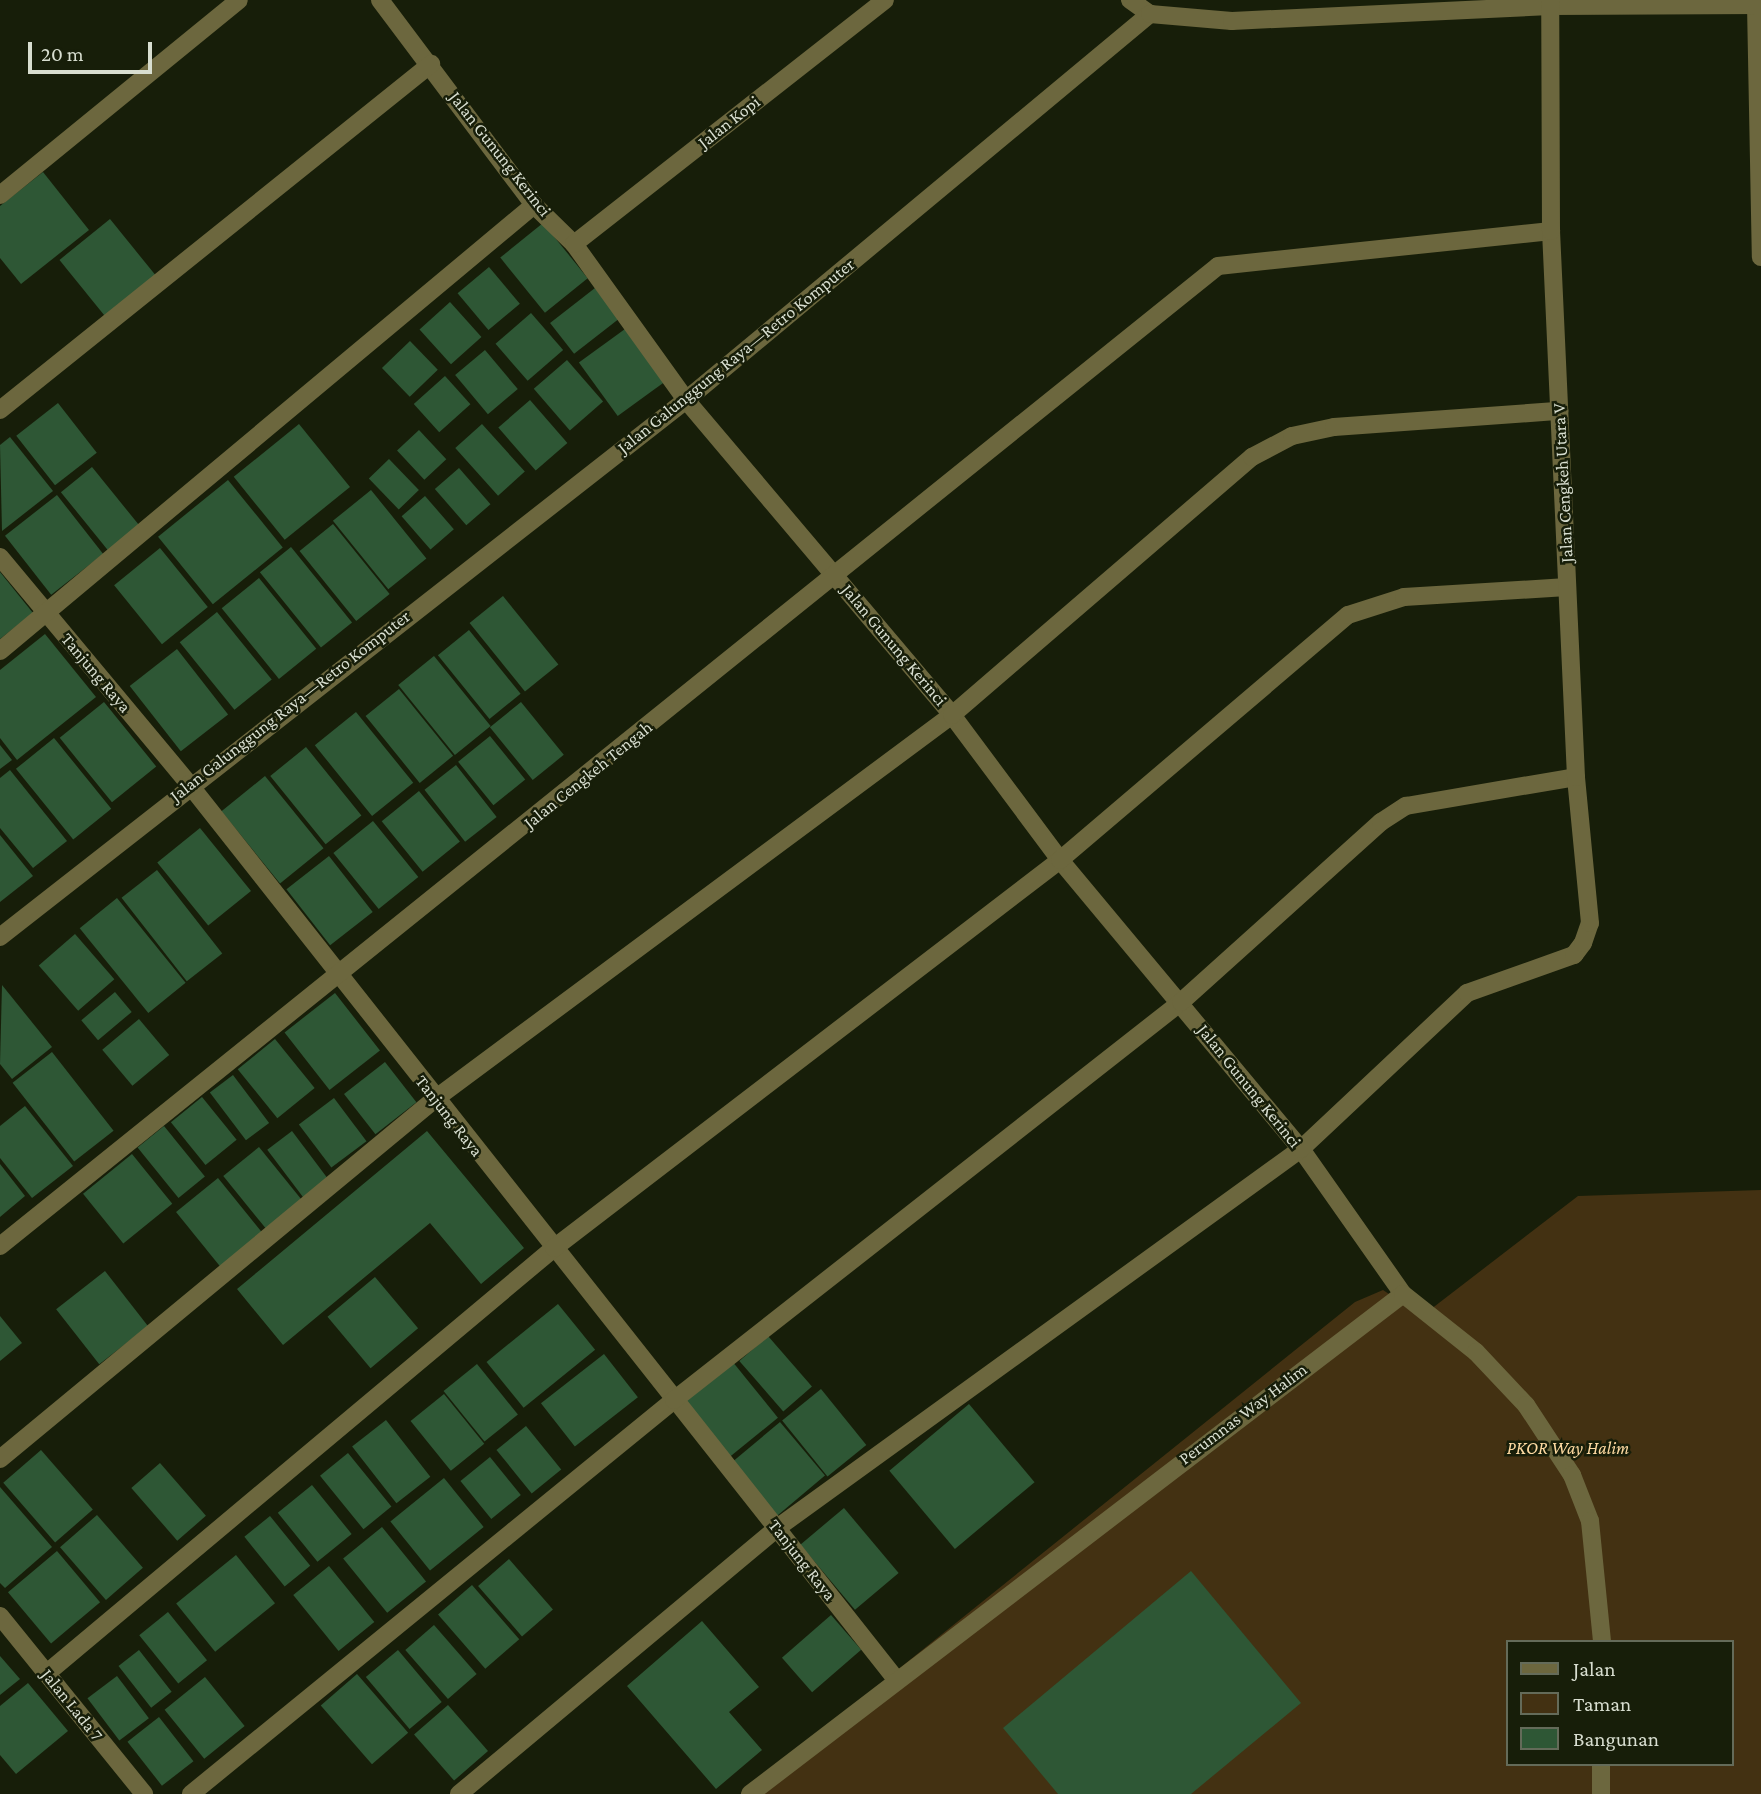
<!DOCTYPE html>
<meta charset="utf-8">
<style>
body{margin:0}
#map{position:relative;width:1761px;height:1794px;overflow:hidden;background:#171e09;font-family:"Crimson Pro",serif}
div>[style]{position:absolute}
.green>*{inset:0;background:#433112}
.building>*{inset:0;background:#2e5735;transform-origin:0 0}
.minor>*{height:18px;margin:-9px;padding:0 9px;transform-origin:9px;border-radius:9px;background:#6c673e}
span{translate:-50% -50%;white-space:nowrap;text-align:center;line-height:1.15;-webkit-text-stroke:5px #171e09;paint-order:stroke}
.street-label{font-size:18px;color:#d8ded0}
.park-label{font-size:18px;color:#fedaa2;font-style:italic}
.legend{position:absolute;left:1506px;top:1640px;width:228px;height:126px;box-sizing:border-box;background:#171e09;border:2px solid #646b59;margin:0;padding:9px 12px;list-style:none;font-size:21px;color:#d8ded0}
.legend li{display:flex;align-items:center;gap:14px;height:35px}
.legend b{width:35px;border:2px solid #646b59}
.scale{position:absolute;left:28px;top:42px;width:124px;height:32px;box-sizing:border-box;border:4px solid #d8ded0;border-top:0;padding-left:9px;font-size:21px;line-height:24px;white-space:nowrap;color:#d8ded0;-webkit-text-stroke:5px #171e09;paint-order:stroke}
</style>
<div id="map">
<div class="green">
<div style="clip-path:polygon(evenodd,1761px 1190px,1761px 1794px,743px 1794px,1355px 1302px,1383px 1290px,1422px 1316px,1578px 1196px,1761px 1190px,1507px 1642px,1731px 1642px,1731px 1764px,1507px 1764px,1507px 1642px)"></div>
</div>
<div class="building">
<div style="clip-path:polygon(43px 172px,89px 230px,21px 284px,0 258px,0 206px)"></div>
<div style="left:110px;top:219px;width:75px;height:65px;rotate:51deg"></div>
<div style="left:543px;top:223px;width:71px;height:55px;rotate:51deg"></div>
<div style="left:489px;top:267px;width:48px;height:41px;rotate:50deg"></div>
<div style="left:595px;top:288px;width:39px;height:57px;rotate:52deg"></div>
<div style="left:450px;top:302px;width:47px;height:41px;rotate:48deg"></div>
<div style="left:531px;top:313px;width:49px;height:47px;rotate:49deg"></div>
<div style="left:625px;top:329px;width:66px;height:57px;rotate:54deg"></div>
<div style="left:410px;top:341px;width:40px;height:39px;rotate:46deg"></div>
<div style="left:485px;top:350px;width:51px;height:39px;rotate:50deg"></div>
<div style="left:567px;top:360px;width:55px;height:44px;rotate:49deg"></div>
<div style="left:445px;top:376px;width:38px;height:42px;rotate:48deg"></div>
<div style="left:530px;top:400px;width:57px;height:42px;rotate:49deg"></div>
<div style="left:58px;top:403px;width:63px;height:53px;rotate:52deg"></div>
<div style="left:299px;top:424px;width:81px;height:84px;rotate:51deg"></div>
<div style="left:482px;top:424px;width:64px;height:36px;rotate:48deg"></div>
<div style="left:419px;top:430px;width:40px;height:30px;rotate:47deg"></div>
<div style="clip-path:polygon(10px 437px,53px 491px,2px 531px,0 445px)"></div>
<div style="left:389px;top:459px;width:43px;height:28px;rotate:46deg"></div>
<div style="left:92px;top:467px;width:75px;height:40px;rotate:51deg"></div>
<div style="left:459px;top:468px;width:48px;height:32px;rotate:49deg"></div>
<div style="left:228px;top:480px;width:87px;height:90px;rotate:51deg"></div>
<div style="left:371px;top:490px;width:88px;height:49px;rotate:51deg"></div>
<div style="left:57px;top:495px;width:75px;height:66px;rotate:52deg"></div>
<div style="left:425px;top:496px;width:44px;height:31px;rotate:49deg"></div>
<div style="left:333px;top:524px;width:90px;height:43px;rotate:51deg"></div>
<div style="left:291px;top:547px;width:97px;height:40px;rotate:51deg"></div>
<div style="left:160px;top:548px;width:76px;height:59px;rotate:51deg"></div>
<div style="clip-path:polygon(0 572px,33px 613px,0 639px)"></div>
<div style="left:259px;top:578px;width:91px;height:48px;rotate:51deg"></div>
<div style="left:503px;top:596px;width:88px;height:43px;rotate:51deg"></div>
<div style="left:217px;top:612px;width:87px;height:48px;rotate:51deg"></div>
<div style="left:469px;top:630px;width:82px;height:40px;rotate:51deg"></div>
<div style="clip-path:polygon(45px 634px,96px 697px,17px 760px,0 738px,0 670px)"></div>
<div style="left:177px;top:649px;width:83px;height:60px;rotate:52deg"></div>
<div style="left:434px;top:656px;width:90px;height:46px;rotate:51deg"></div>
<div style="left:399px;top:689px;width:86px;height:43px;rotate:51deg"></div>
<div style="left:104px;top:702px;width:83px;height:57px;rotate:51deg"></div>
<div style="left:521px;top:702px;width:68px;height:40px;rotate:51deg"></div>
<div style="left:356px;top:712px;width:91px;height:53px;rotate:51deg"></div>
<div style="left:490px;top:736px;width:56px;height:41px;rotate:51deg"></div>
<div style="left:54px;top:738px;width:91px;height:49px;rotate:51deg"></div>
<div style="clip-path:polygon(0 745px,12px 760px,0 769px)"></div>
<div style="left:306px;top:747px;width:88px;height:46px;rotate:51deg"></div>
<div style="left:456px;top:765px;width:66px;height:40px;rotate:52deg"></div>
<div style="clip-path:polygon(10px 770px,67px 841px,33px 868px,0 828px,0 778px)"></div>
<div style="left:265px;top:776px;width:93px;height:56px;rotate:51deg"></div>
<div style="left:419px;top:791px;width:65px;height:48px;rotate:51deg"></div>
<div style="left:373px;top:821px;width:72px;height:51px;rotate:51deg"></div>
<div style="left:200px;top:828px;width:81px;height:55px;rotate:51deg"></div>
<div style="clip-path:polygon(0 835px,33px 876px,0 902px)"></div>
<div style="left:329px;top:856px;width:71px;height:54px;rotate:52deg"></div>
<div style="left:157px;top:870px;width:106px;height:45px;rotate:52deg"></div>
<div style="left:117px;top:898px;width:109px;height:48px;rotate:51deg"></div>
<div style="left:75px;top:934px;width:60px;height:48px;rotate:49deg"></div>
<div style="clip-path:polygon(2px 985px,52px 1047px,12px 1079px,0 1064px)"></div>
<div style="left:115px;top:992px;width:26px;height:44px;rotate:50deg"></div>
<div style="left:335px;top:993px;width:73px;height:64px;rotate:52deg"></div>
<div style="left:139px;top:1019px;width:47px;height:48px;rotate:50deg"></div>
<div style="left:275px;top:1039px;width:63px;height:48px;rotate:51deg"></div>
<div style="left:52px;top:1052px;width:100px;height:50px;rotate:52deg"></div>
<div style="left:385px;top:1062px;width:51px;height:52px;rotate:52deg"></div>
<div style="left:233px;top:1075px;width:60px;height:29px;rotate:53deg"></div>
<div style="left:202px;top:1097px;width:55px;height:40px;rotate:51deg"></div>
<div style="left:334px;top:1098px;width:54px;height:44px;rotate:53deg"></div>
<div style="clip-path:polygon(25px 1106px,73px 1166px,32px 1198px,0 1158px,0 1126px)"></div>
<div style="left:164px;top:1126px;width:65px;height:34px;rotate:51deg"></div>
<div style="left:292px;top:1131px;width:60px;height:31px;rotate:53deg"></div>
<div style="clip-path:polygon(427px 1131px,524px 1248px,481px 1284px,430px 1223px,283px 1345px,237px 1289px)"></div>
<div style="left:259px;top:1147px;width:70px;height:46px;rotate:51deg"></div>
<div style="left:132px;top:1154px;width:64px;height:63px;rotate:51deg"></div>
<div style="clip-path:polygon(0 1164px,25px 1196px,0 1217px)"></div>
<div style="left:218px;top:1178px;width:72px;height:54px;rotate:51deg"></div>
<div style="left:105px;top:1271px;width:70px;height:62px;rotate:52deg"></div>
<div style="left:375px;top:1277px;width:67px;height:62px;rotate:50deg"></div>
<div style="left:558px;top:1304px;width:59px;height:92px;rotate:51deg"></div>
<div style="clip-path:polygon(0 1316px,22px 1343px,0 1361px)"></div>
<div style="left:768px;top:1336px;width:67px;height:38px;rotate:49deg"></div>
<div style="left:604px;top:1354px;width:55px;height:80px;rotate:52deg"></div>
<div style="left:732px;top:1361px;width:73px;height:65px;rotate:51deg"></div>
<div style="left:477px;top:1364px;width:65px;height:43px;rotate:51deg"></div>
<div style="left:821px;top:1389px;width:72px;height:50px;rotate:51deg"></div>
<div style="left:444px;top:1394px;width:64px;height:43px;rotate:51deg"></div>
<div style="left:969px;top:1404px;width:102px;height:104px;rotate:50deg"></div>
<div style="left:386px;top:1420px;width:72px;height:43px;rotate:52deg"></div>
<div style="left:780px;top:1422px;width:70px;height:62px;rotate:50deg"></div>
<div style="left:526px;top:1426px;width:56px;height:38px;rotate:51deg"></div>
<div style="left:41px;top:1450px;width:79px;height:50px;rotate:49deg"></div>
<div style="left:348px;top:1453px;width:69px;height:36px;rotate:51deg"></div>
<div style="left:490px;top:1457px;width:49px;height:38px;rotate:51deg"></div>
<div style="left:160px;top:1463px;width:70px;height:38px;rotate:49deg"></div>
<div style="left:444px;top:1478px;width:63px;height:69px;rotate:51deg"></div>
<div style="left:312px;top:1485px;width:63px;height:44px;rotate:51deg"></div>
<div style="clip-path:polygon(0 1487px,52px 1547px,5px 1588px,0 1583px)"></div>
<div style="left:844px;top:1508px;width:85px;height:57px;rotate:50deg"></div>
<div style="left:97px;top:1515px;width:70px;height:49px;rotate:49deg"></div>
<div style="left:270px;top:1516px;width:64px;height:33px;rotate:51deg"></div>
<div style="left:382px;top:1527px;width:70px;height:50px;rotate:51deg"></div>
<div style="left:57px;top:1551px;width:67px;height:64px;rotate:50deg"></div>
<div style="left:236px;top:1555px;width:62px;height:77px;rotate:51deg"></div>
<div style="left:509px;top:1559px;width:67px;height:41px;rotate:49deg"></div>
<div style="left:329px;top:1566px;width:72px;height:46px;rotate:51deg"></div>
<div style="clip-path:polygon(1191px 1571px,1301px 1703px,1191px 1794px,1058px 1794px,1003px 1728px)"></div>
<div style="left:472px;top:1585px;width:72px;height:45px;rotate:49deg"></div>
<div style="left:168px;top:1612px;width:62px;height:37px;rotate:51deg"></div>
<div style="left:831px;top:1615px;width:46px;height:65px;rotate:49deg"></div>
<div style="clip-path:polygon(702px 1621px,759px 1687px,729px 1712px,762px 1750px,716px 1789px,627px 1686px)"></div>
<div style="left:434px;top:1625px;width:65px;height:38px;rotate:49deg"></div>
<div style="left:139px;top:1650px;width:53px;height:26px;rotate:52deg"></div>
<div style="left:398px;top:1650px;width:68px;height:42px;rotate:50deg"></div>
<div style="clip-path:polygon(0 1656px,20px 1679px,0 1695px)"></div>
<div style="left:357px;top:1674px;width:78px;height:48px;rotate:49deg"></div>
<div style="left:117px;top:1676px;width:53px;height:37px;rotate:53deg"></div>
<div style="left:205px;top:1677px;width:63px;height:52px;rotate:51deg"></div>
<div style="clip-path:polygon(28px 1683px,68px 1731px,16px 1774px,0 1755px,0 1706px)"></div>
<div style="left:448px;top:1705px;width:61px;height:45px;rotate:49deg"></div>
<div style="left:159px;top:1717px;width:56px;height:40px;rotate:52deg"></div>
</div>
<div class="minor">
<div style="left:380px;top:0;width:256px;rotate:53.1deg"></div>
<div style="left:534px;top:205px;width:56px;rotate:44.3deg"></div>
<div style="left:574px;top:244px;width:192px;rotate:54.3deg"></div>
<div style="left:686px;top:400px;width:412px;rotate:49.8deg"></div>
<div style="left:952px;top:715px;width:181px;rotate:53.3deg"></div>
<div style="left:1060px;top:860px;width:376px;rotate:50.2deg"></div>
<div style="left:1301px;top:1149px;width:177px;rotate:54.9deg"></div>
<div style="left:1130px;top:0;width:24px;rotate:35deg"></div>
<div style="left:1756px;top:5px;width:252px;rotate:88.9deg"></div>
<div style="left:0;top:195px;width:308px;rotate:-39.2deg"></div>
<div style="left:574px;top:244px;width:395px;rotate:-38.1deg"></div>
<div style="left:0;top:410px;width:553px;rotate:-38.76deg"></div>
<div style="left:0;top:557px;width:295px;rotate:50.2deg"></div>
<div style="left:189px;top:784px;width:1139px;rotate:51.7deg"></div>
<div style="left:0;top:651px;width:696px;rotate:-39.87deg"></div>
<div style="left:0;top:937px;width:871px;rotate:-38.05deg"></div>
<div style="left:686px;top:400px;width:604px;rotate:-39.76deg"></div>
<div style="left:1150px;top:14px;width:82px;rotate:4.9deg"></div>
<div style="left:1232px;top:21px;width:318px;rotate:-2.7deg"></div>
<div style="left:1550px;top:6px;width:211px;rotate:-0.3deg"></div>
<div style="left:0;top:1246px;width:1563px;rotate:-38.82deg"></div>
<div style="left:1218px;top:266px;width:335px;rotate:-6deg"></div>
<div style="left:0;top:1459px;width:565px;rotate:-39.61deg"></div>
<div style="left:435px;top:1099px;width:644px;rotate:-36.6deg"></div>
<div style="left:952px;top:715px;width:396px;rotate:-40.7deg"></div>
<div style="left:1252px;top:457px;width:45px;rotate:-27.7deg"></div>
<div style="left:1292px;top:436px;width:43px;rotate:-12.1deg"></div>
<div style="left:1334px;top:427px;width:226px;rotate:-4.1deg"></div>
<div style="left:0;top:1616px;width:229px;rotate:51deg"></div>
<div style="left:47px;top:1673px;width:662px;rotate:-39.97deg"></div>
<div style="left:554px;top:1248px;width:638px;rotate:-37.48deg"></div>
<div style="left:1060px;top:860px;width:378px;rotate:-40.4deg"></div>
<div style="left:1348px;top:615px;width:59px;rotate:-17.8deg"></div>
<div style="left:1404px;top:597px;width:163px;rotate:-3.5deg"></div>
<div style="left:191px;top:1794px;width:623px;rotate:-39.21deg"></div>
<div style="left:674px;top:1400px;width:645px;rotate:-38.13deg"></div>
<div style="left:1181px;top:1002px;width:269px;rotate:-42deg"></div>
<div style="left:1381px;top:822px;width:30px;rotate:-33deg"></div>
<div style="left:1406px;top:806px;width:172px;rotate:-9.7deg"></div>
<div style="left:459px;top:1794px;width:415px;rotate:-39.9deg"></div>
<div style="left:777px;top:1528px;width:647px;rotate:-35.88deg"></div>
<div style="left:1301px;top:1149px;width:228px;rotate:-43.2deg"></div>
<div style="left:1467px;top:993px;width:114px;rotate:-19.6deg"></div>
<div style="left:1574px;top:955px;width:15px;rotate:-53deg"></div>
<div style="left:1583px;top:943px;width:21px;rotate:-71deg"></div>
<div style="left:1590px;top:923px;width:147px;rotate:-95.5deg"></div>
<div style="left:1576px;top:777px;width:547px;rotate:-92.62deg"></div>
<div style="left:1551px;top:231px;width:231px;rotate:-90.2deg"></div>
<div style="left:750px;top:1794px;width:822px;rotate:-37.44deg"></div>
<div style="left:1403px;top:1294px;width:93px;rotate:38.5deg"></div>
<div style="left:1476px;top:1352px;width:73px;rotate:46.7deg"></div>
<div style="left:1526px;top:1405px;width:84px;rotate:56.7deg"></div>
<div style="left:1572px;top:1475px;width:49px;rotate:68.6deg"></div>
<div style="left:1590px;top:1521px;width:122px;rotate:84.3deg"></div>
<div style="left:1601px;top:1794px;width:30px;rotate:-90deg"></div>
</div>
<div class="street-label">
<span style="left:729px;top:122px;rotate:-38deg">Jalan Kopi</span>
<span style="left:500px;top:154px;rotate:52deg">Jalan Gunung Kerinci</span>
<span style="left:736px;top:356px;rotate:-39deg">Jalan Galunggung Raya—Retro Komputer</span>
<span style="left:1563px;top:483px;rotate:-93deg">Jalan Cengkeh Utara V</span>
<span style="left:894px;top:645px;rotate:50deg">Jalan Gunung Kerinci</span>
<span style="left:96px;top:673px;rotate:50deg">Tanjung Raya</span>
<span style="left:290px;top:706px;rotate:-38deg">Jalan Galunggung Raya—Retro Komputer</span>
<span style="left:588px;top:775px;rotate:-39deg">Jalan Cengkeh Tengah</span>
<span style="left:1249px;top:1086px;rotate:51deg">Jalan Gunung Kerinci</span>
<span style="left:449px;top:1116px;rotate:52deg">Tanjung Raya</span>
<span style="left:1243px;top:1414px;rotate:-37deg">Perumnas Way Halim</span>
<span style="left:802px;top:1560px;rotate:52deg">Tanjung Raya</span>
<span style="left:72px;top:1705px;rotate:51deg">Jalan Lada 7</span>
</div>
<div class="park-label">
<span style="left:1568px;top:1448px">PKOR Way Halim</span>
</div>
<ul class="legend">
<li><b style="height:9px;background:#6c673e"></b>Jalan</li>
<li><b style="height:19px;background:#433112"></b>Taman</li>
<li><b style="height:19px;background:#2e5735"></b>Bangunan</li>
</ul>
<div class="scale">20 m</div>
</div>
